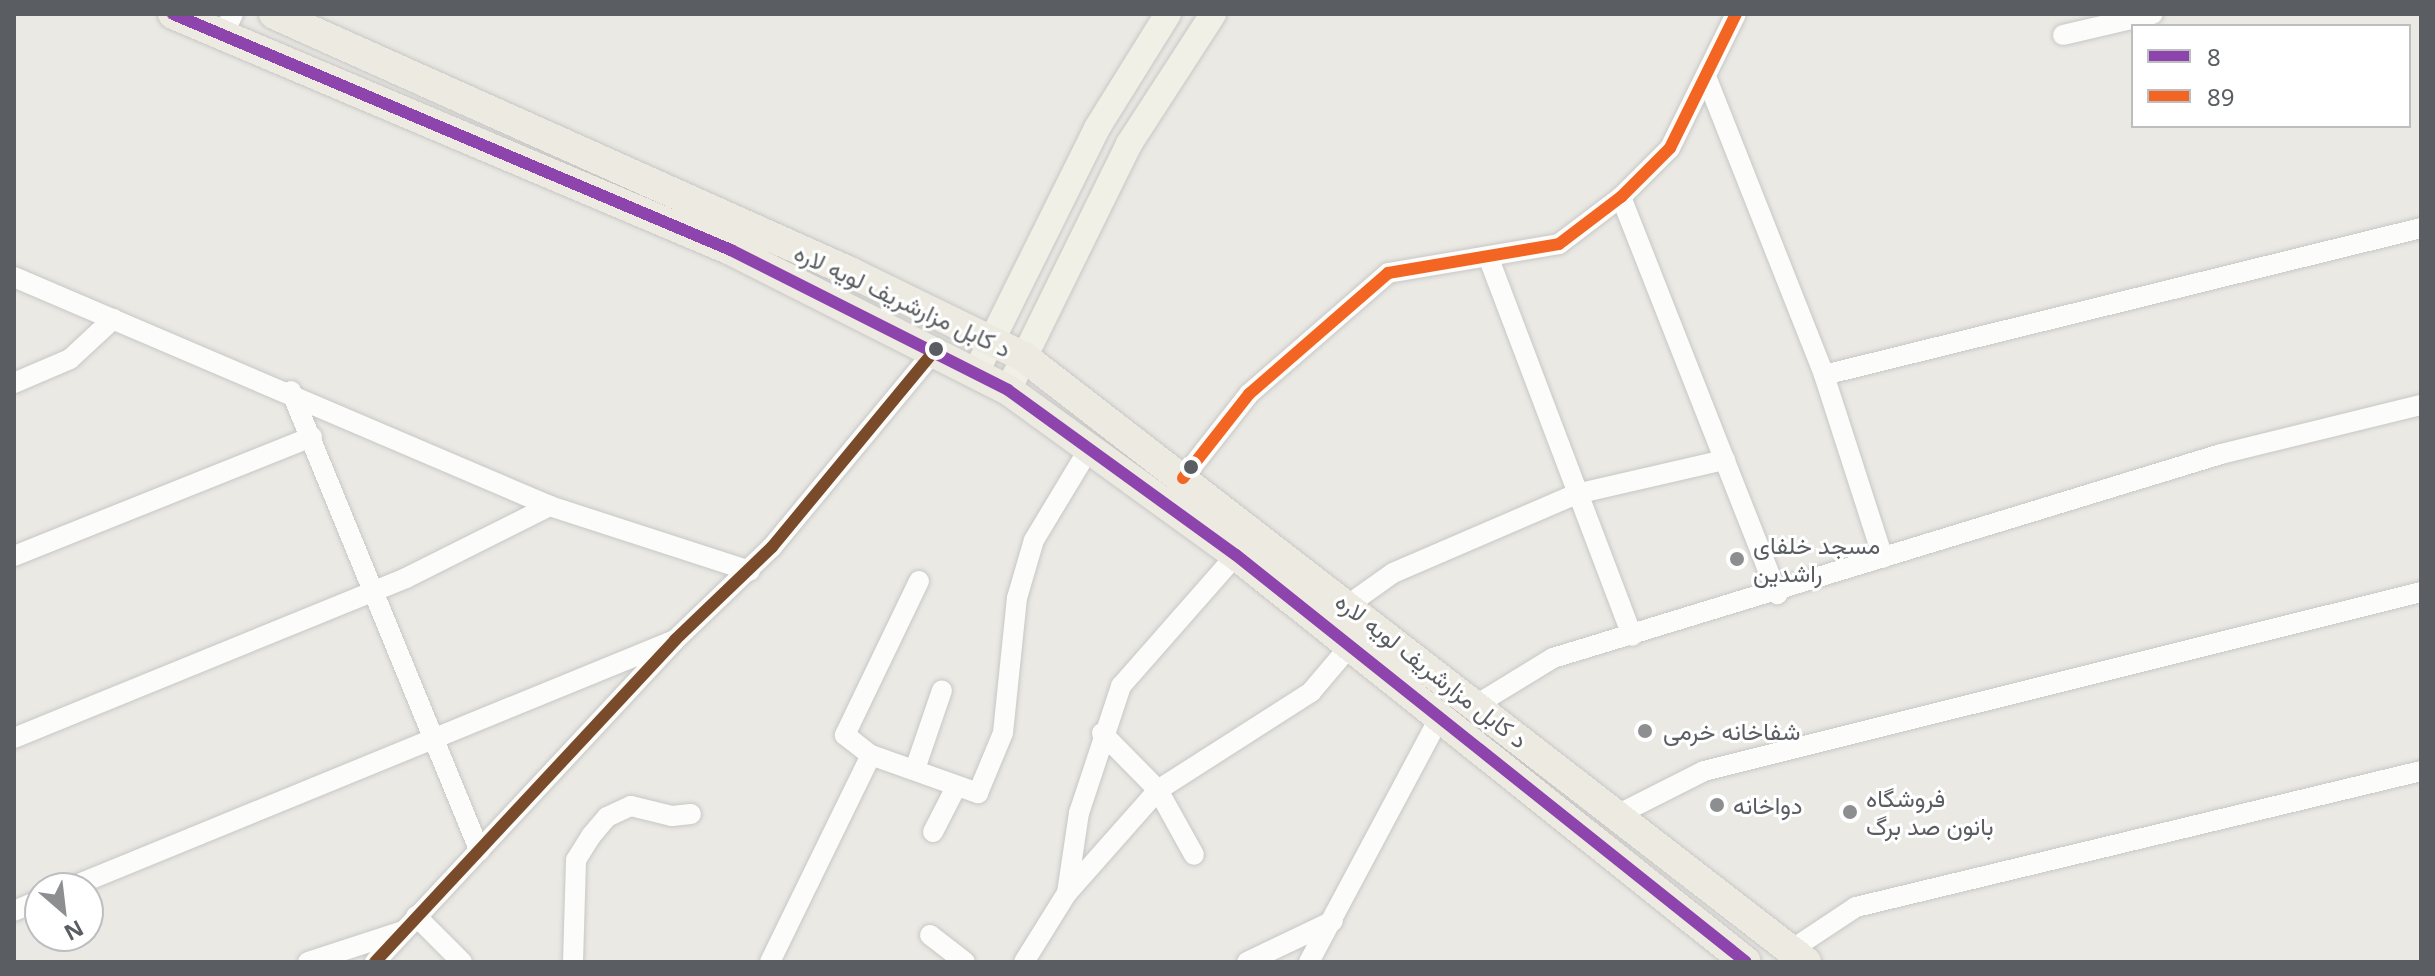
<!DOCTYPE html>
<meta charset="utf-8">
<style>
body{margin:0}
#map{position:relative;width:2435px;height:976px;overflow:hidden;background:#eae9e4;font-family:"Noto Sans",Vazirmatn,sans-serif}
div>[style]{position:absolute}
.roads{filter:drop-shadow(0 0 2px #c7c7c6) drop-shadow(0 0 2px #c7c7c6)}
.minor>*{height:20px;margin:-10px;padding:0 10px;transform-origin:10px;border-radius:10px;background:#fcfcfb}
.major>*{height:26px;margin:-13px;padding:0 13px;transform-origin:13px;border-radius:13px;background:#f1f0e7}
.highway>*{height:30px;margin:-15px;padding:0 15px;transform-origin:15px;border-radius:15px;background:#edebe1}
.bus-1>*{height:12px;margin:-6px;padding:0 6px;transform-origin:6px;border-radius:6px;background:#8e44ad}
.bus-2>*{height:12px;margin:-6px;padding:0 6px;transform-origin:6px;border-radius:6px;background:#f26522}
.bus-3>*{height:12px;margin:-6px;padding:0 6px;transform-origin:6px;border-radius:6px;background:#7a4b2a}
.dots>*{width:22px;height:22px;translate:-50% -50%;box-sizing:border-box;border:4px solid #fff;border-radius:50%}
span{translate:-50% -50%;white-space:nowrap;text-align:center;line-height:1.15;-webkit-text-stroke:6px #fff;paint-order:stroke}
.street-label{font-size:24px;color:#5a5d61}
.poi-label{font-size:24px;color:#5a5d61}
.left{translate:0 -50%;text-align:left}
.frame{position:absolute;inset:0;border:16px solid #5a5d61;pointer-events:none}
.legend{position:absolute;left:2131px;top:24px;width:280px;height:104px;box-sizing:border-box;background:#fff;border:2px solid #bdbec0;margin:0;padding:10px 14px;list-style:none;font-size:24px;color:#5a5d61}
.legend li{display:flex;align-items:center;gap:16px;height:40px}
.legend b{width:40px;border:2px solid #bdbec0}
.north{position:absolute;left:24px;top:872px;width:80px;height:80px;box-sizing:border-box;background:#fff;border:2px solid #bdbec0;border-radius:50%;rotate:152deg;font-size:22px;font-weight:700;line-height:32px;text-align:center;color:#5a5d61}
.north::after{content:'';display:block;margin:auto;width:28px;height:36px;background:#8c8e8f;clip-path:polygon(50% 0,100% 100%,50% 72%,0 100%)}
</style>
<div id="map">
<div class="roads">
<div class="minor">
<div style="left:224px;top:33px;width:21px;rotate:-65deg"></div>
<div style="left:2063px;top:35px;width:92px;rotate:-13.1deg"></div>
<div style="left:1707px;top:79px;width:318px;rotate:68.4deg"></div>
<div style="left:1824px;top:375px;width:192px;rotate:72.1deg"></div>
<div style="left:1621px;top:197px;width:427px;rotate:68.5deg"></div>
<div style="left:1489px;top:259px;width:403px;rotate:69.2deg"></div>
<div style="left:14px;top:277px;width:583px;rotate:23.13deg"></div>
<div style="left:550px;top:506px;width:210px;rotate:18deg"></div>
<div style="left:1824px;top:375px;width:615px;rotate:-13.83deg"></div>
<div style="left:14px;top:383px;width:61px;rotate:-23.2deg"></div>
<div style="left:70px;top:359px;width:59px;rotate:-42.9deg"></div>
<div style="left:291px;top:391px;width:497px;rotate:67.7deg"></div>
<div style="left:1183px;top:478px;width:107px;rotate:-51.8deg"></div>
<div style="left:1249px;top:394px;width:184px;rotate:-41deg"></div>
<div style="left:1388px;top:273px;width:173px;rotate:-9.6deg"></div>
<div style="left:1559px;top:244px;width:78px;rotate:-37.2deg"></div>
<div style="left:1621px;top:197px;width:69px;rotate:-45deg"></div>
<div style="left:1670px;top:148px;width:149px;rotate:-63.8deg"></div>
<div style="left:14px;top:556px;width:321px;rotate:-21.8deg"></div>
<div style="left:919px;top:581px;width:171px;rotate:115.7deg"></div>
<div style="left:845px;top:735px;width:33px;rotate:38deg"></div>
<div style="left:871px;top:755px;width:114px;rotate:19.6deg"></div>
<div style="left:978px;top:793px;width:65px;rotate:-67.4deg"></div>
<div style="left:1003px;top:733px;width:136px;rotate:-84.1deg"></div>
<div style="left:1017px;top:598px;width:60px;rotate:-73.7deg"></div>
<div style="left:1034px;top:540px;width:103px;rotate:-58.9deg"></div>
<div style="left:1348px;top:605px;width:55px;rotate:-35.4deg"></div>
<div style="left:1393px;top:573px;width:199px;rotate:-23.3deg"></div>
<div style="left:1576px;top:494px;width:153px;rotate:-12.9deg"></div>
<div style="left:1476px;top:705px;width:90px;rotate:-31.4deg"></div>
<div style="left:1553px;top:658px;width:698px;rotate:-16.98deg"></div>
<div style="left:2221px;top:454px;width:206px;rotate:-13.8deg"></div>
<div style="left:1102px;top:733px;width:80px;rotate:45.5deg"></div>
<div style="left:1158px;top:790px;width:74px;rotate:61deg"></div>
<div style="left:14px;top:738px;width:423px;rotate:-22.2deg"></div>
<div style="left:406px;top:578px;width:161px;rotate:-26.6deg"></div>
<div style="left:915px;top:769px;width:83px;rotate:-71.1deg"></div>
<div style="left:1617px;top:815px;width:97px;rotate:-26.8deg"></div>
<div style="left:1704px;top:771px;width:739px;rotate:-14.02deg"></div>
<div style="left:933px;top:832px;width:51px;rotate:-62.9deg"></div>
<div style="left:69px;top:888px;width:652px;rotate:-22.27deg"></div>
<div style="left:1067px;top:893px;width:137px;rotate:-48.5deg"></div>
<div style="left:1158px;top:790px;width:182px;rotate:-32.6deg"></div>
<div style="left:1311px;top:692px;width:59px;rotate:-49.8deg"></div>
<div style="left:14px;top:911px;width:28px;rotate:-23deg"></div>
<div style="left:416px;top:916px;width:65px;rotate:45deg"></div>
<div style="left:930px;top:935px;width:44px;rotate:37.6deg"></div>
<div style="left:1791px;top:950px;width:78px;rotate:-33.5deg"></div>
<div style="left:1856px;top:907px;width:581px;rotate:-13.53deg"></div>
<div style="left:308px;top:962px;width:100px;rotate:-18.1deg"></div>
<div style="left:375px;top:962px;width:440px;rotate:-47deg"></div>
<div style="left:675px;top:640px;width:134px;rotate:-43.8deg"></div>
<div style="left:772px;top:547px;width:257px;rotate:-50.4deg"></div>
<div style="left:573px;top:962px;width:102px;rotate:-88.3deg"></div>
<div style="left:576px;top:860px;width:28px;rotate:-58deg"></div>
<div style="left:591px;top:836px;width:25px;rotate:-50deg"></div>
<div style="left:607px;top:817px;width:26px;rotate:-25deg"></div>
<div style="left:631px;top:806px;width:42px;rotate:13.7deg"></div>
<div style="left:672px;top:816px;width:19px;rotate:-6deg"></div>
<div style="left:770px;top:962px;width:230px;rotate:-64deg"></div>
<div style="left:1024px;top:962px;width:81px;rotate:-58.1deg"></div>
<div style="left:1067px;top:893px;width:81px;rotate:-81.5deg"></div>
<div style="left:1079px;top:813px;width:134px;rotate:-71.7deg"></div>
<div style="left:1121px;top:686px;width:174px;rotate:-48.7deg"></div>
<div style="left:1247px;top:962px;width:95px;rotate:-25.5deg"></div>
<div style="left:1309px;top:962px;width:278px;rotate:-61.9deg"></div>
</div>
<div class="major">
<div style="left:976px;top:372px;width:272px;rotate:-63.6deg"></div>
<div style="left:1097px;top:128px;width:134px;rotate:-58.1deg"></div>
<div style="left:1008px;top:390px;width:274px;rotate:-63.8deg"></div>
<div style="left:1129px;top:144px;width:155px;rotate:-57.1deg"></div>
</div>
<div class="highway">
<div style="left:173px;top:14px;width:606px;rotate:22.93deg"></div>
<div style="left:731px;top:250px;width:310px;rotate:26.8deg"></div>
<div style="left:1008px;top:390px;width:281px;rotate:35.9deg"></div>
<div style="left:1236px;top:555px;width:652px;rotate:38.59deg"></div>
<div style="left:274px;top:14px;width:631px;rotate:24.13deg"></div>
<div style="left:850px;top:272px;width:194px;rotate:26deg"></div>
<div style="left:1024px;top:357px;width:989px;rotate:37.73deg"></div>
</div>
</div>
<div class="bus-1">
<div style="left:173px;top:14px;width:606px;rotate:22.93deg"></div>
<div style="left:731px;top:250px;width:310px;rotate:26.8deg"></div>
<div style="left:1008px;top:390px;width:281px;rotate:35.9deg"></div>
<div style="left:1236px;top:555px;width:652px;rotate:38.59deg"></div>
</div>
<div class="bus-2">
<div style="left:1183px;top:478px;width:107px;rotate:-51.8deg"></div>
<div style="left:1249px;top:394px;width:184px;rotate:-41deg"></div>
<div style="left:1388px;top:273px;width:173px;rotate:-9.6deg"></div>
<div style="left:1559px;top:244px;width:78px;rotate:-37.2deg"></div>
<div style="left:1621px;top:197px;width:69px;rotate:-45deg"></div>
<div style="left:1670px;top:148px;width:149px;rotate:-63.8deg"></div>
</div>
<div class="bus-3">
<div style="left:375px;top:962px;width:440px;rotate:-47deg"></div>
<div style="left:675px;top:640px;width:134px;rotate:-43.8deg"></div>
<div style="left:772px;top:547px;width:257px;rotate:-50.4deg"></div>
</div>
<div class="dots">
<div style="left:936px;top:349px;background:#5a5d61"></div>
<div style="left:1191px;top:467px;background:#5a5d61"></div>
<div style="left:1737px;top:559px;background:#8c8e8f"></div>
<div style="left:1645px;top:731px;background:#8c8e8f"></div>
<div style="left:1717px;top:805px;background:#8c8e8f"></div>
<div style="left:1850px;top:812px;background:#8c8e8f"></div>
</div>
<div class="street-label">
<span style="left:903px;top:300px;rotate:25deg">د کابل مزارشریف لویه لاره</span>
<span style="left:1432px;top:670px;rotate:38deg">د کابل مزارشریف لویه لاره</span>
</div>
<div class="poi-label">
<span class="left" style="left:1753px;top:559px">مسجد خلفای<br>راشدین</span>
<span class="left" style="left:1663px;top:731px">شفاخانه خرمی</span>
<span class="left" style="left:1866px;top:812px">فروشگاه<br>بانون صد برگ</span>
<span class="left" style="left:1733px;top:805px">دواخانه</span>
</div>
<div class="frame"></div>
<ul class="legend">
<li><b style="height:10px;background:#8e44ad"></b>8</li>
<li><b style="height:10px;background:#f26522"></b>89</li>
</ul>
<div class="north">N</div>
</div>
